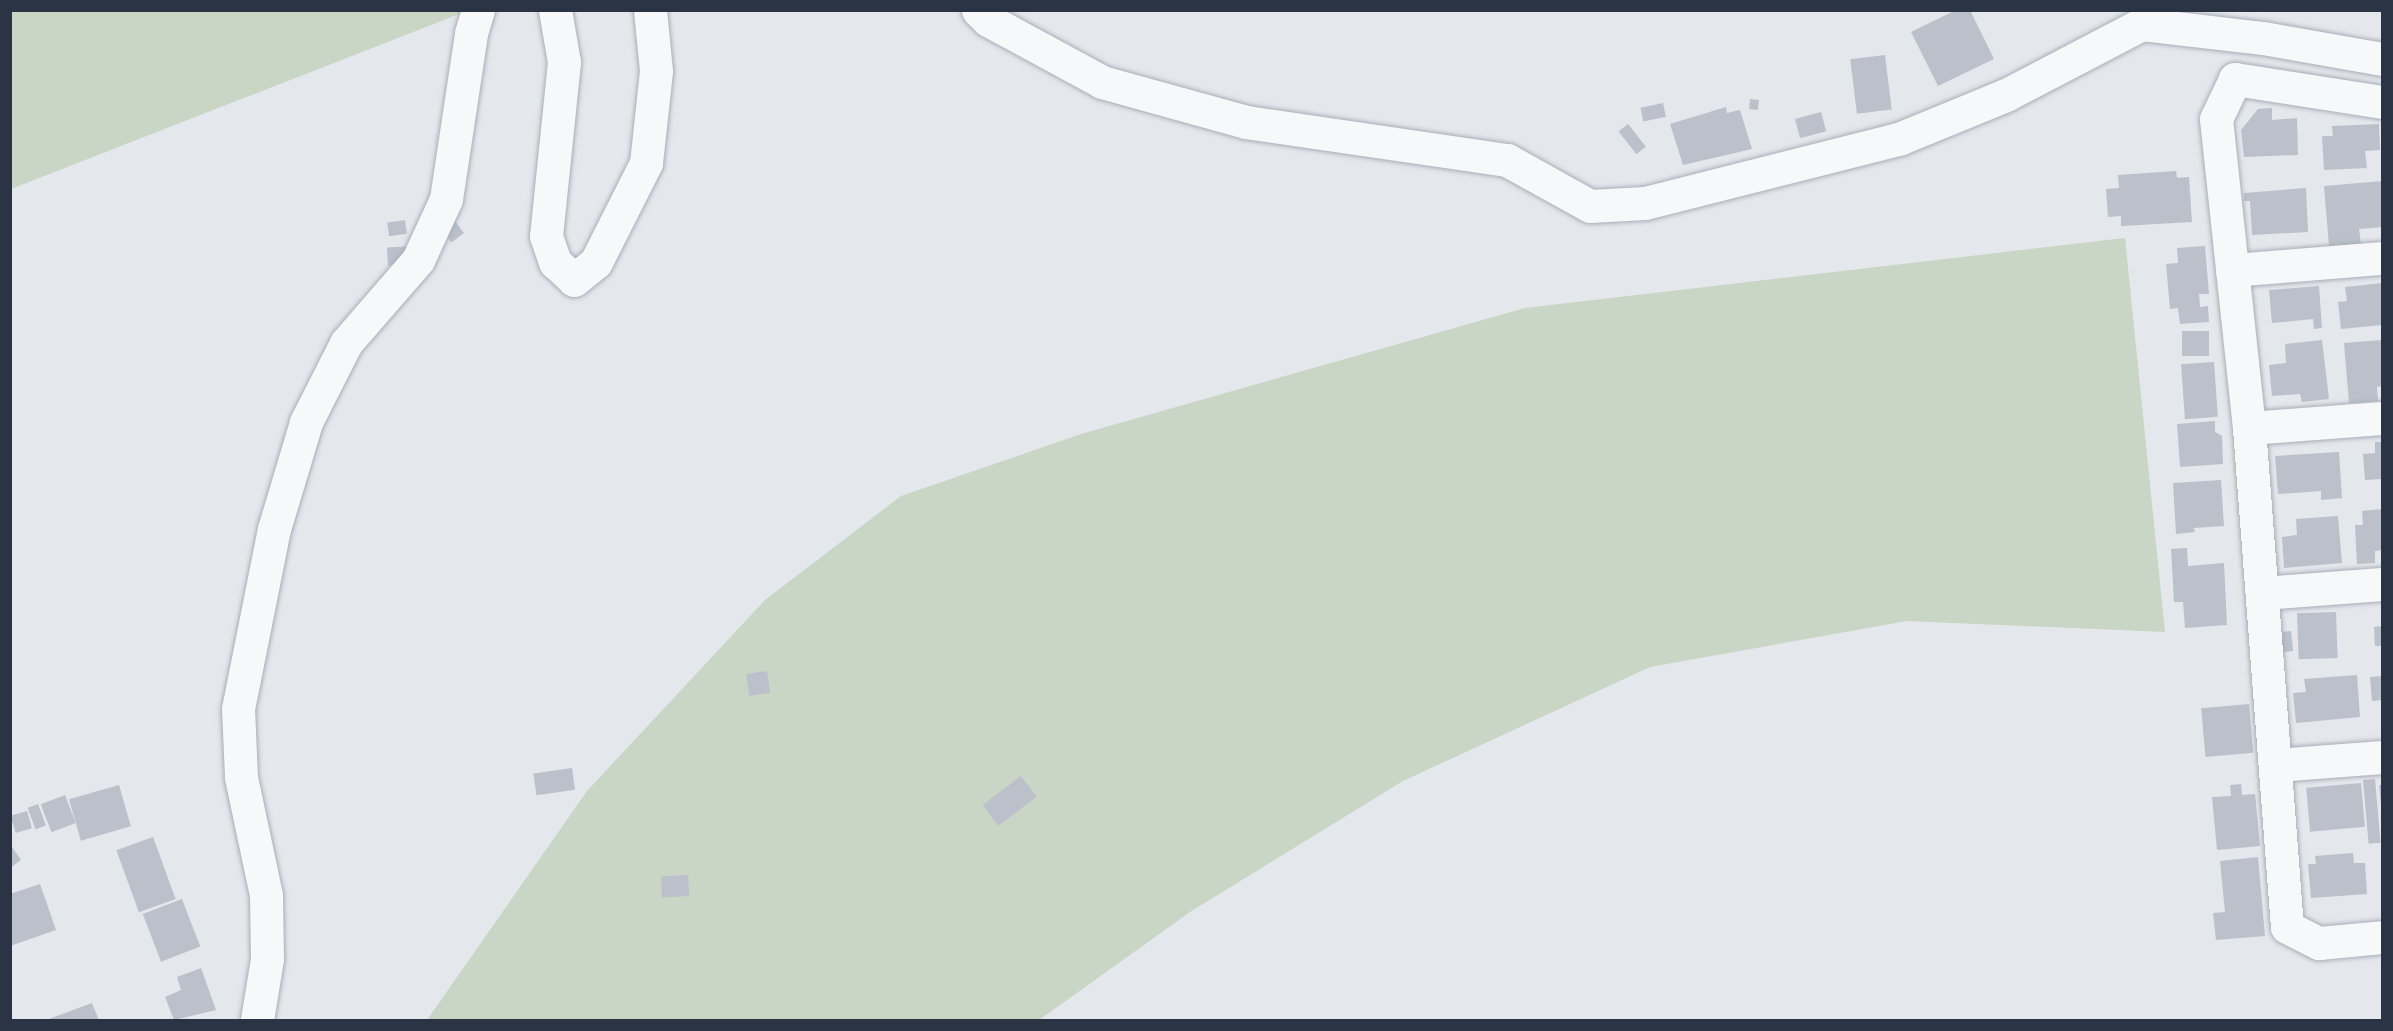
<!DOCTYPE html>
<style>
body{margin:0}
#map{position:relative;width:2393px;height:1031px;overflow:hidden;background:#e4e7ec;font-family:Montserrat,sans-serif}
div>[style]{position:absolute}
.green>*{inset:0;background:#c9d6c5}
.building>*{inset:0;background:#bbc0ca;transform-origin:0 0}
.roads{filter:drop-shadow(0 0 2px #a9aeb7) drop-shadow(0 0 2px #a9aeb7)}
.street>*{height:33px;margin:-16.5px;padding:0 16.5px;transform-origin:16.5px;border-radius:16.5px;background:#f7f8fa}
span{translate:-50% -50%;white-space:nowrap;text-align:center;line-height:1.15;-webkit-text-stroke:4.5px #f4f6f9;paint-order:stroke}
.frame{position:absolute;inset:0;border:12px solid #2b3445;pointer-events:none}
</style>
<div id="map">
<div class="green">
<div style="clip-path:polygon(11px 11px,467px 11px,11px 189px)"></div>
<div style="clip-path:polygon(2125px 238px,2165px 632px,1907px 621px,1650px 667px,1403px 781px,1190px 912px,1039px 1020px,427px 1020px,587px 791px,765px 600px,901px 496px,1081px 434px,1525px 308px)"></div>
</div>
<div class="building">
<div style="clip-path:polygon(1956px 10px,1970px 10px,1994px 59px,1938px 86px,1911px 32px)"></div>
<div style="left:1885px;top:55px;width:55px;height:35px;rotate:83deg"></div>
<div style="left:1750px;top:99px;width:9px;height:10px;rotate:6deg"></div>
<div style="left:1663px;top:103px;width:14px;height:23px;rotate:78deg"></div>
<div style="clip-path:polygon(1726px 107px,1727px 113px,1740px 110px,1752px 149px,1683px 165px,1670px 124px)"></div>
<div style="clip-path:polygon(2272px 108px,2272px 120px,2297px 118px,2298px 155px,2244px 157px,2241px 130px,2258px 109px)"></div>
<div style="left:1821px;top:112px;width:20px;height:27px;rotate:75deg"></div>
<div style="left:1628px;top:124px;width:29px;height:12px;rotate:52deg"></div>
<div style="clip-path:polygon(2379px 124px,2380px 150px,2365px 151px,2367px 168px,2324px 170px,2322px 136px,2333px 136px,2332px 126px)"></div>
<div style="clip-path:polygon(2176px 171px,2177px 178px,2189px 177px,2192px 222px,2121px 226px,2121px 216px,2108px 217px,2106px 189px,2119px 188px,2118px 175px)"></div>
<div style="clip-path:polygon(2382px 181px,2382px 227px,2359px 229px,2361px 244px,2329px 246px,2324px 186px)"></div>
<div style="clip-path:polygon(2306px 188px,2308px 232px,2252px 235px,2250px 201px,2244px 201px,2244px 193px)"></div>
<div style="left:452px;top:217px;width:20px;height:16px;rotate:53deg"></div>
<div style="left:405px;top:220px;width:14px;height:18px;rotate:82deg"></div>
<div style="left:414px;top:246px;width:18px;height:27px;rotate:87deg"></div>
<div style="clip-path:polygon(2205px 246px,2209px 294px,2199px 294px,2200px 307px,2208px 306px,2209px 322px,2180px 324px,2178px 308px,2170px 309px,2166px 264px,2178px 263px,2177px 248px)"></div>
<div style="clip-path:polygon(2382px 283px,2382px 325px,2341px 329px,2338px 302px,2347px 301px,2345px 287px)"></div>
<div style="clip-path:polygon(2319px 286px,2322px 328px,2314px 329px,2313px 319px,2272px 323px,2269px 290px)"></div>
<div style="left:2182px;top:331px;width:27px;height:25px"></div>
<div style="clip-path:polygon(2322px 340px,2329px 399px,2302px 402px,2300px 394px,2272px 396px,2269px 365px,2286px 363px,2285px 344px)"></div>
<div style="clip-path:polygon(2382px 340px,2382px 386px,2377px 387px,2378px 401px,2349px 403px,2344px 343px)"></div>
<div style="left:2214px;top:362px;width:55px;height:33px;rotate:86deg"></div>
<div style="clip-path:polygon(2215px 421px,2215px 432px,2222px 436px,2223px 464px,2180px 467px,2177px 424px)"></div>
<div style="clip-path:polygon(2375px 442px,2382px 442px,2382px 479px,2365px 480px,2363px 454px,2375px 453px)"></div>
<div style="clip-path:polygon(2339px 452px,2342px 498px,2321px 500px,2321px 491px,2278px 494px,2275px 456px)"></div>
<div style="clip-path:polygon(2221px 480px,2224px 526px,2194px 528px,2195px 532px,2176px 534px,2173px 483px)"></div>
<div style="clip-path:polygon(2382px 509px,2382px 550px,2375px 551px,2375px 563px,2357px 564px,2355px 525px,2363px 525px,2362px 511px)"></div>
<div style="clip-path:polygon(2338px 516px,2342px 563px,2284px 568px,2282px 537px,2297px 535px,2296px 519px)"></div>
<div style="clip-path:polygon(2187px 548px,2188px 566px,2224px 563px,2227px 625px,2185px 628px,2183px 602px,2174px 602px,2171px 549px)"></div>
<div style="left:2336px;top:612px;width:46px;height:39px;rotate:88deg"></div>
<div style="clip-path:polygon(2382px 626px,2382px 646px,2375px 646px,2374px 627px)"></div>
<div style="left:2291px;top:631px;width:20px;height:12px;rotate:84deg"></div>
<div style="left:767px;top:671px;width:22px;height:21px;rotate:82deg"></div>
<div style="clip-path:polygon(2357px 675px,2360px 717px,2296px 723px,2293px 693px,2306px 692px,2304px 679px)"></div>
<div style="clip-path:polygon(2382px 676px,2382px 700px,2372px 701px,2370px 677px)"></div>
<div style="left:2249px;top:704px;width:49px;height:48px;rotate:85deg"></div>
<div style="left:572px;top:768px;width:22px;height:39px;rotate:82deg"></div>
<div style="left:1021px;top:776px;width:26px;height:48px;rotate:53deg"></div>
<div style="left:2375px;top:779px;width:64px;height:12px;rotate:85deg"></div>
<div style="left:2361px;top:783px;width:44px;height:55px;rotate:85deg"></div>
<div style="clip-path:polygon(2241px 784px,2242px 795px,2255px 794px,2260px 846px,2217px 850px,2212px 797px,2231px 796px,2230px 785px)"></div>
<div style="left:119px;top:785px;width:43px;height:52px;rotate:74deg"></div>
<div style="clip-path:polygon(2379px 785px,2382px 785px,2382px 804px,2381px 805px)"></div>
<div style="left:65px;top:795px;width:30px;height:26px;rotate:69deg"></div>
<div style="left:38px;top:804px;width:23px;height:11px;rotate:70deg"></div>
<div style="left:27px;top:811px;width:18px;height:17px;rotate:74deg"></div>
<div style="left:153px;top:837px;width:66px;height:39px;rotate:70deg"></div>
<div style="clip-path:polygon(10px 844px,21px 860px,10px 868px)"></div>
<div style="clip-path:polygon(2353px 853px,2354px 863px,2365px 863px,2367px 894px,2311px 898px,2308px 864px,2316px 864px,2315px 856px)"></div>
<div style="clip-path:polygon(2258px 857px,2265px 936px,2216px 940px,2213px 913px,2225px 912px,2220px 861px)"></div>
<div style="left:688px;top:875px;width:21px;height:27px;rotate:87deg"></div>
<div style="clip-path:polygon(40px 884px,56px 930px,10px 946px,10px 894px)"></div>
<div style="left:182px;top:899px;width:51px;height:42px;rotate:69deg"></div>
<div style="clip-path:polygon(201px 968px,216px 1010px,174px 1020px,165px 997px,181px 990px,177px 977px)"></div>
<div style="clip-path:polygon(92px 1003px,99px 1020px,46px 1020px)"></div>
</div>
<div class="roads">
<div class="street">
<div style="left:555px;top:10px;width:53px;rotate:80.2deg"></div>
<div style="left:564px;top:62px;width:175px;rotate:95.9deg"></div>
<div style="left:546px;top:236px;width:28px;rotate:71deg"></div>
<div style="left:555px;top:262px;width:26px;rotate:43deg"></div>
<div style="left:574px;top:280px;width:28px;rotate:-39deg"></div>
<div style="left:596px;top:262px;width:111px;rotate:-63.2deg"></div>
<div style="left:646px;top:163px;width:93px;rotate:-83.8deg"></div>
<div style="left:656px;top:71px;width:61px;rotate:-95.6deg"></div>
<div style="left:978px;top:10px;width:14px;rotate:45deg"></div>
<div style="left:988px;top:20px;width:130px;rotate:28.5deg"></div>
<div style="left:1102px;top:82px;width:149px;rotate:15.5deg"></div>
<div style="left:1246px;top:122px;width:264px;rotate:8.3deg"></div>
<div style="left:1507px;top:160px;width:95px;rotate:29deg"></div>
<div style="left:1590px;top:206px;width:55px;rotate:-3.1deg"></div>
<div style="left:1645px;top:203px;width:264px;rotate:-14.2deg"></div>
<div style="left:1901px;top:138px;width:113px;rotate:-22.3deg"></div>
<div style="left:2006px;top:95px;width:153px;rotate:-27.6deg"></div>
<div style="left:2142px;top:24px;width:122px;rotate:6.6deg"></div>
<div style="left:2263px;top:38px;width:121px;rotate:10deg"></div>
<div style="left:2382px;top:102px;width:149px;rotate:-171.1deg"></div>
<div style="left:2235px;top:79px;width:44px;rotate:115.4deg"></div>
<div style="left:2216px;top:119px;width:311px;rotate:83.9deg"></div>
<div style="left:2249px;top:428px;width:500px;rotate:85.65deg"></div>
<div style="left:2287px;top:927px;width:36px;rotate:27deg"></div>
<div style="left:2319px;top:943px;width:63px;rotate:-5.4deg"></div>
<div style="left:2232px;top:270px;width:150px;rotate:-4.6deg"></div>
<div style="left:2249px;top:428px;width:133px;rotate:-4.3deg"></div>
<div style="left:2262px;top:593px;width:120px;rotate:-4.3deg"></div>
<div style="left:2276px;top:765px;width:106px;rotate:-4.3deg"></div>
<div style="left:257px;top:1020px;width:62px;rotate:-80.7deg"></div>
<div style="left:267px;top:959px;width:64px;rotate:-90.9deg"></div>
<div style="left:266px;top:895px;width:121px;rotate:-102deg"></div>
<div style="left:241px;top:777px;width:68px;rotate:-92.5deg"></div>
<div style="left:238px;top:709px;width:184px;rotate:-78.7deg"></div>
<div style="left:274px;top:529px;width:112px;rotate:-73.3deg"></div>
<div style="left:306px;top:422px;width:89px;rotate:-63.1deg"></div>
<div style="left:346px;top:343px;width:110px;rotate:-49.1deg"></div>
<div style="left:418px;top:260px;width:67px;rotate:-65.3deg"></div>
<div style="left:446px;top:199px;width:168px;rotate:-81.4deg"></div>
<div style="left:471px;top:33px;width:24px;rotate:-73deg"></div>
</div>
</div>
<div class="frame"></div>
</div>
